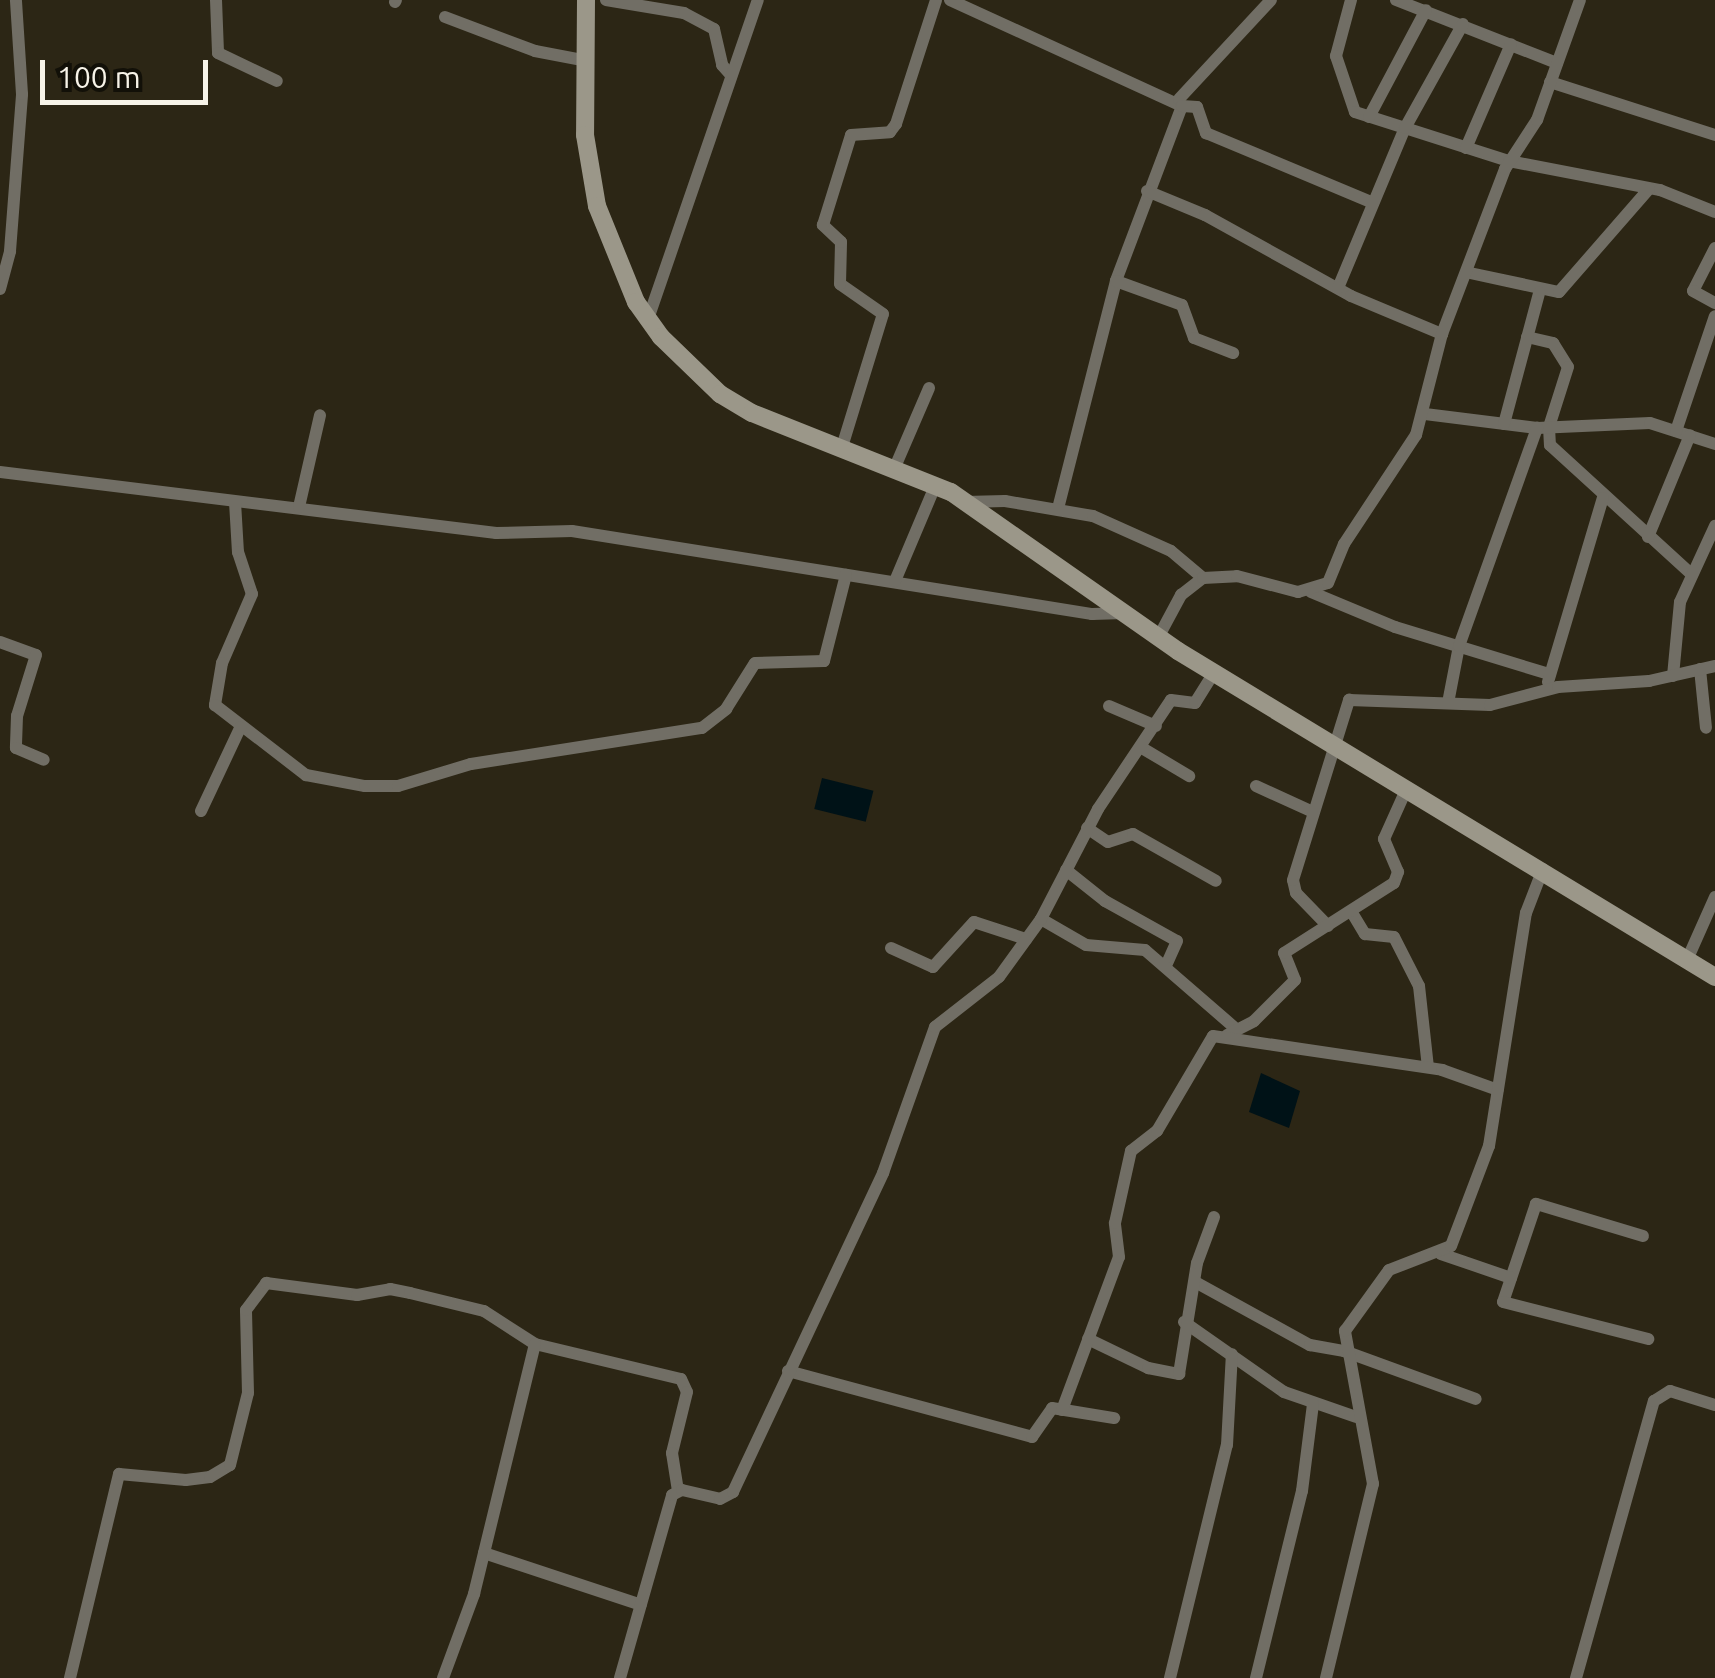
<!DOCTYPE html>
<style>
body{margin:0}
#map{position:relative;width:1715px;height:1678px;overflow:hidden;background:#2c2615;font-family:Ubuntu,sans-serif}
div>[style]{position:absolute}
.water>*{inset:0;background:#001217;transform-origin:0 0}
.street>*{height:12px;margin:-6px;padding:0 6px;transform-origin:6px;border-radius:6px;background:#716e65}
.secondary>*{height:18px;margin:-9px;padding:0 9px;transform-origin:9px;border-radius:9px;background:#9b9789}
span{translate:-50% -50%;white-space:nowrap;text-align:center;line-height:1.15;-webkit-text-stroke:8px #121008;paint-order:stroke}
.scale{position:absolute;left:40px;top:60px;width:168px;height:45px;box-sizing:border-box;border:5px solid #f7f3e8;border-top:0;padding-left:12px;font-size:30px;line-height:35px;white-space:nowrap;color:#f7f3e8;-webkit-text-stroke:8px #121008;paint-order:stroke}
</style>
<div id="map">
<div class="water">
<div style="left:822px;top:778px;width:53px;height:32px;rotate:14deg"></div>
<div style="clip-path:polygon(1261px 1073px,1300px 1091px,1289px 1128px,1249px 1112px)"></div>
</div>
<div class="street">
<div style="left:216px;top:0;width:53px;rotate:87.8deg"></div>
<div style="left:218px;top:53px;width:65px;rotate:25.4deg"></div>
<div style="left:606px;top:0;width:79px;rotate:9.5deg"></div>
<div style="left:684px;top:13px;width:34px;rotate:28deg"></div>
<div style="left:714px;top:29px;width:37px;rotate:77deg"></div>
<div style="left:722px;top:65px;width:13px;rotate:48deg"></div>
<div style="left:950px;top:0;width:255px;rotate:24.6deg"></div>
<div style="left:1182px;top:106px;width:187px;rotate:110.7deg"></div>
<div style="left:1116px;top:281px;width:235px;rotate:104.3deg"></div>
<div style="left:1351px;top:0;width:58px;rotate:105deg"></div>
<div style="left:1336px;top:56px;width:59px;rotate:71.3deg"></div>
<div style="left:1355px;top:112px;width:162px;rotate:17.7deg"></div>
<div style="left:1509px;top:161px;width:154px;rotate:10.9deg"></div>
<div style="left:1660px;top:190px;width:59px;rotate:21.8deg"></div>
<div style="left:1396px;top:0;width:173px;rotate:21.4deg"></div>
<div style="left:395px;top:2px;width:2px;rotate:-63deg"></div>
<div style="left:445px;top:17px;width:96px;rotate:20.7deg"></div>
<div style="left:535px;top:51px;width:48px;rotate:10.8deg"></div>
<div style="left:1550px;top:82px;width:173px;rotate:17.8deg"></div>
<div style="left:1179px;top:99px;width:135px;rotate:-47.1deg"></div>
<div style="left:1182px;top:106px;width:15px;rotate:4deg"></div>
<div style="left:1197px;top:107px;width:28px;rotate:71deg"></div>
<div style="left:1206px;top:133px;width:181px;rotate:22.7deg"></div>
<div style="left:1369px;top:117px;width:121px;rotate:-62deg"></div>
<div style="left:1466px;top:148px;width:113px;rotate:-66.6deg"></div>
<div style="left:1147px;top:191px;width:63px;rotate:22.5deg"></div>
<div style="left:1205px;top:215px;width:167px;rotate:29deg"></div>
<div style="left:1351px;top:296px;width:99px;rotate:22.7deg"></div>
<div style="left:1715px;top:248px;width:48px;rotate:117.1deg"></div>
<div style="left:1693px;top:291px;width:25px;rotate:29deg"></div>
<div style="left:1470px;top:273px;width:91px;rotate:12.1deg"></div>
<div style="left:1559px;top:292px;width:137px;rotate:-48.9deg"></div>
<div style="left:1116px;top:281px;width:70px;rotate:20deg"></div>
<div style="left:1182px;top:305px;width:35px;rotate:70deg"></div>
<div style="left:1194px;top:338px;width:42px;rotate:21deg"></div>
<div style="left:1338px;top:288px;width:173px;rotate:-67.3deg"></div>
<div style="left:1405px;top:128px;width:119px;rotate:-60.9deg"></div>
<div style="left:0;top:289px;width:39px;rotate:-75deg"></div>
<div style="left:10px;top:251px;width:157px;rotate:-85.6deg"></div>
<div style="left:22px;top:94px;width:94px;rotate:-93.7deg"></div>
<div style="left:648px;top:319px;width:337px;rotate:-71deg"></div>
<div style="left:1527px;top:337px;width:27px;rotate:13deg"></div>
<div style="left:1553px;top:343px;width:28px;rotate:58deg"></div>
<div style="left:1568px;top:367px;width:63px;rotate:107.6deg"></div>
<div style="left:1549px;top:427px;width:18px;rotate:87deg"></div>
<div style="left:1550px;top:445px;width:190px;rotate:42.4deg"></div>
<div style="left:1425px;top:414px;width:113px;rotate:7.1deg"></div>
<div style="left:1537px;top:428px;width:113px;rotate:-2.5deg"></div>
<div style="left:1650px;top:423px;width:68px;rotate:17.9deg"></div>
<div style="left:1504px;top:424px;width:136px;rotate:-75deg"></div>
<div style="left:1676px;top:431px;width:121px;rotate:-71.3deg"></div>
<div style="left:842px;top:447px;width:139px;rotate:-72.9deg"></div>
<div style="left:883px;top:314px;width:52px;rotate:-145.1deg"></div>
<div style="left:840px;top:284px;width:42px;rotate:-88.6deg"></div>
<div style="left:841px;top:242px;width:25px;rotate:-137deg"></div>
<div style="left:823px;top:225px;width:94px;rotate:-72.7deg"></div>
<div style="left:851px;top:135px;width:39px;rotate:-4deg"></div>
<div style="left:890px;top:132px;width:10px;rotate:-53deg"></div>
<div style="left:896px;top:124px;width:130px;rotate:-72.1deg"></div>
<div style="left:895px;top:467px;width:86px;rotate:-66.7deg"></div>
<div style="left:0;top:472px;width:500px;rotate:7deg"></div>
<div style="left:496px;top:533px;width:76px;rotate:-1.5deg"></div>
<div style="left:572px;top:531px;width:527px;rotate:9.07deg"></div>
<div style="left:1092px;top:614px;width:32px;rotate:-2deg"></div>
<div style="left:235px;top:502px;width:50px;rotate:86.6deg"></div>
<div style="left:238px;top:552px;width:44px;rotate:71.6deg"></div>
<div style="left:252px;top:594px;width:75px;rotate:113.5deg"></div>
<div style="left:222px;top:663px;width:43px;rotate:99.5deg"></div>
<div style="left:215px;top:705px;width:115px;rotate:37.6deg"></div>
<div style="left:306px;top:775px;width:60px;rotate:10.6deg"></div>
<div style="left:365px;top:786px;width:33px"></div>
<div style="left:398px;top:786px;width:76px;rotate:-16.8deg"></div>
<div style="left:471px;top:764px;width:234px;rotate:-8.9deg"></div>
<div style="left:702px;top:728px;width:31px;rotate:-38deg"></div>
<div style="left:726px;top:709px;width:54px;rotate:-57.8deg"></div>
<div style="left:755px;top:663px;width:69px;rotate:-1.7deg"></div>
<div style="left:824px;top:661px;width:89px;rotate:-75.7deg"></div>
<div style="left:965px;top:502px;width:40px;rotate:-1.4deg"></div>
<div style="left:1005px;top:501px;width:89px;rotate:9.7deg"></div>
<div style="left:1093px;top:516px;width:85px;rotate:24.2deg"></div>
<div style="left:1171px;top:551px;width:42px;rotate:40.2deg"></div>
<div style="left:299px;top:507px;width:94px;rotate:-77.1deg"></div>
<div style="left:1648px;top:537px;width:110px;rotate:-67.6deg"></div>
<div style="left:895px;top:581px;width:105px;rotate:-67.1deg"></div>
<div style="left:1311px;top:592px;width:91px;rotate:22.6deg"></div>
<div style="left:1395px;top:627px;width:161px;rotate:17deg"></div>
<div style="left:1159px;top:636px;width:47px;rotate:-61.8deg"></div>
<div style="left:1181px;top:595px;width:28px;rotate:-38deg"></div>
<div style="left:1203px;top:578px;width:34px;rotate:-3deg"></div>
<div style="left:1237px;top:576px;width:63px;rotate:14.7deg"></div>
<div style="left:1298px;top:592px;width:31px;rotate:-17deg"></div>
<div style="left:1328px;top:583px;width:42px;rotate:-67.7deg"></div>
<div style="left:1344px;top:544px;width:131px;rotate:-56.6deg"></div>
<div style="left:1416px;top:435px;width:104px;rotate:-75.6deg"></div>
<div style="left:1442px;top:334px;width:177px;rotate:-69.1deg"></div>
<div style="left:1505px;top:169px;width:59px;rotate:-56.9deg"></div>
<div style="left:1537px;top:120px;width:127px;rotate:-70.3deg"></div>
<div style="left:0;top:642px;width:38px;rotate:20deg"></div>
<div style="left:36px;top:655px;width:64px;rotate:107.3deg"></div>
<div style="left:17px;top:716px;width:32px;rotate:92deg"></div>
<div style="left:16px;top:748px;width:30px;rotate:23deg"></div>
<div style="left:1700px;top:669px;width:59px;rotate:84.2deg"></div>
<div style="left:1673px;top:676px;width:74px;rotate:-84.6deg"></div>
<div style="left:1680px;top:602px;width:84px;rotate:-65.3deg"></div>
<div style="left:1548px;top:682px;width:192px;rotate:-73.4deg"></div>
<div style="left:1448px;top:703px;width:58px;rotate:-79.1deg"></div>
<div style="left:1459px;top:646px;width:232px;rotate:-70.3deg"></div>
<div style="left:1109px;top:706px;width:51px;rotate:23.1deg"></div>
<div style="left:1142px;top:748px;width:55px;rotate:30.8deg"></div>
<div style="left:1256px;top:786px;width:63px;rotate:24.5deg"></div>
<div style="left:201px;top:811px;width:92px;rotate:-64.8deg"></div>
<div style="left:1087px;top:828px;width:25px;rotate:34deg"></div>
<div style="left:1108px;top:842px;width:26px;rotate:-18deg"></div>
<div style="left:1133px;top:834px;width:95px;rotate:29.5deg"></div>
<div style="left:1066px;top:870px;width:50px;rotate:38.5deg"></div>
<div style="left:1105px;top:901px;width:82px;rotate:29.1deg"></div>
<div style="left:1177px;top:941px;width:24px;rotate:114deg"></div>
<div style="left:1351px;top:911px;width:27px;rotate:59deg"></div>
<div style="left:1365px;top:934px;width:29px;rotate:6deg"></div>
<div style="left:1394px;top:937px;width:55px;rotate:63deg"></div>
<div style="left:1419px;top:986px;width:81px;rotate:83.7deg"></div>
<div style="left:1041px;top:919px;width:52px;rotate:30deg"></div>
<div style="left:1086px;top:945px;width:59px;rotate:4.8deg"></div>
<div style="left:1145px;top:950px;width:119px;rotate:40.9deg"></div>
<div style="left:1328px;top:926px;width:46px;rotate:-134.1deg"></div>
<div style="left:1296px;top:893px;width:13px;rotate:-103deg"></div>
<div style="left:1293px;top:880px;width:189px;rotate:-72.7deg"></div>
<div style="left:1349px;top:700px;width:141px;rotate:2deg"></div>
<div style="left:1490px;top:705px;width:70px;rotate:-14.8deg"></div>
<div style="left:1558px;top:687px;width:91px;rotate:-3.8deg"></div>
<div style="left:1649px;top:681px;width:68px;rotate:-12.8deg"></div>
<div style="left:891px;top:948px;width:46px;rotate:24.3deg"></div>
<div style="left:933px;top:967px;width:61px;rotate:-47.7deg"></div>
<div style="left:974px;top:922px;width:55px;rotate:18.1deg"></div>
<div style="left:1687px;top:960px;width:69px;rotate:-66deg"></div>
<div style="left:1227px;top:1035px;width:30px;rotate:-27deg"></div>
<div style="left:1254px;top:1021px;width:58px;rotate:-45deg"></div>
<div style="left:1295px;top:980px;width:29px;rotate:-112deg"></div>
<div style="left:1284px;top:953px;width:130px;rotate:-32.5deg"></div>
<div style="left:1394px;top:883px;width:12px;rotate:-70deg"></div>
<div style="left:1398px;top:872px;width:36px;rotate:-113deg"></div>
<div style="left:1384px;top:839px;width:54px;rotate:-65.8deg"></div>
<div style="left:1643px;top:1236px;width:112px;rotate:-163.3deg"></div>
<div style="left:1536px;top:1204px;width:103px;rotate:108.6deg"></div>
<div style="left:1503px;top:1302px;width:150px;rotate:14.3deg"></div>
<div style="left:1441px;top:1254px;width:74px;rotate:18.9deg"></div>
<div style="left:1197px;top:1283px;width:129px;rotate:28.8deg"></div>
<div style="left:1310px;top:1345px;width:35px;rotate:10deg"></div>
<div style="left:1344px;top:1351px;width:140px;rotate:20deg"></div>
<div style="left:1184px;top:1322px;width:122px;rotate:35deg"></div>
<div style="left:1284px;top:1392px;width:76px;rotate:19.1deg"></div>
<div style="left:1088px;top:1339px;width:67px;rotate:25.8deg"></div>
<div style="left:1148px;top:1368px;width:32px;rotate:11deg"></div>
<div style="left:1179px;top:1374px;width:112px;rotate:-80.8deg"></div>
<div style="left:1197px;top:1263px;width:49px;rotate:-69.7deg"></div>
<div style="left:788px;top:1371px;width:253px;rotate:15.1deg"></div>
<div style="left:1032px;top:1437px;width:35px;rotate:-55deg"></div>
<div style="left:1052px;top:1408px;width:63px;rotate:9.2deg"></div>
<div style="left:1062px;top:1410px;width:163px;rotate:-69.6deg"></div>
<div style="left:1119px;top:1257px;width:34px;rotate:-97deg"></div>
<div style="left:1115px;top:1223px;width:74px;rotate:-77.5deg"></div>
<div style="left:1131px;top:1151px;width:33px;rotate:-38deg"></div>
<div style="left:1157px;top:1131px;width:110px;rotate:-59.5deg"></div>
<div style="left:1213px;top:1036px;width:232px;rotate:8.4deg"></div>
<div style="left:1442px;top:1070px;width:59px;rotate:19.7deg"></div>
<div style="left:484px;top:1553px;width:165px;rotate:18.3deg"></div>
<div style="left:70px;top:1678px;width:210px;rotate:-76.5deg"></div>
<div style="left:119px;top:1474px;width:67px;rotate:5.1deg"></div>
<div style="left:186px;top:1480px;width:24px;rotate:-7deg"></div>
<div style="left:210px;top:1477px;width:23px;rotate:-31deg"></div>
<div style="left:230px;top:1465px;width:74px;rotate:-76deg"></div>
<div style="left:248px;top:1393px;width:83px;rotate:-91.4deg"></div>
<div style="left:246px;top:1310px;width:34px;rotate:-53deg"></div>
<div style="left:266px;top:1283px;width:92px;rotate:7.5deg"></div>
<div style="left:357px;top:1295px;width:34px;rotate:-10deg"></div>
<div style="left:390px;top:1289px;width:20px;rotate:11deg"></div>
<div style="left:410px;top:1293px;width:76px;rotate:13.7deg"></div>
<div style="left:484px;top:1311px;width:61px;rotate:32.9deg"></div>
<div style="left:535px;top:1344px;width:150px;rotate:13.5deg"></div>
<div style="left:681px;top:1379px;width:14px;rotate:65deg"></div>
<div style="left:687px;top:1392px;width:63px;rotate:103.8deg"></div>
<div style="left:672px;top:1453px;width:37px;rotate:81deg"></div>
<div style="left:443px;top:1678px;width:90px;rotate:-69.7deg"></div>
<div style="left:474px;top:1594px;width:257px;rotate:-76.3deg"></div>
<div style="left:620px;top:1678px;width:190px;rotate:-74.1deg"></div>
<div style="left:672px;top:1495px;width:11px;rotate:-27deg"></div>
<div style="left:682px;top:1490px;width:39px;rotate:13deg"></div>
<div style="left:720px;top:1499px;width:15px;rotate:-28deg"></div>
<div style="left:733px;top:1492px;width:353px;rotate:-64.8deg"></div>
<div style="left:883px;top:1173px;width:155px;rotate:-70.4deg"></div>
<div style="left:935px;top:1027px;width:81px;rotate:-38deg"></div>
<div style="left:999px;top:977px;width:72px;rotate:-54.1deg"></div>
<div style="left:1041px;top:919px;width:124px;rotate:-62.6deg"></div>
<div style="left:1098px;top:809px;width:131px;rotate:-56.2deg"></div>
<div style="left:1171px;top:700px;width:24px;rotate:7deg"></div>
<div style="left:1195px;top:703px;width:34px;rotate:-58deg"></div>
<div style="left:1170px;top:1678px;width:240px;rotate:-76.3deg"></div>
<div style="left:1227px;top:1445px;width:91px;rotate:-86.9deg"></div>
<div style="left:1256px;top:1678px;width:193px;rotate:-76.2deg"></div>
<div style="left:1302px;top:1491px;width:88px;rotate:-82.8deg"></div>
<div style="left:1326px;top:1678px;width:200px;rotate:-76.4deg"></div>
<div style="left:1373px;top:1484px;width:156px;rotate:-100.4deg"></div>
<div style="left:1345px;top:1331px;width:75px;rotate:-54.2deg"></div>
<div style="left:1389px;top:1270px;width:66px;rotate:-21.2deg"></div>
<div style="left:1451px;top:1246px;width:107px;rotate:-69.2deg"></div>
<div style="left:1489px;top:1146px;width:236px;rotate:-81deg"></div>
<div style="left:1526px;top:913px;width:47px;rotate:-68.9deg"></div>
<div style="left:1576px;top:1678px;width:288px;rotate:-74.3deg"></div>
<div style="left:1654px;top:1401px;width:19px;rotate:-32deg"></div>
<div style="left:1670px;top:1391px;width:47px;rotate:17.3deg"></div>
</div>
<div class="secondary">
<div style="left:586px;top:0;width:135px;rotate:90.4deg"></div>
<div style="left:585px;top:135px;width:72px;rotate:80.4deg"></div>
<div style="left:597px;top:206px;width:104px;rotate:67.9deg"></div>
<div style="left:636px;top:302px;width:43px;rotate:54.5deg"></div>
<div style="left:661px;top:337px;width:82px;rotate:44deg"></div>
<div style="left:720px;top:394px;width:37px;rotate:31deg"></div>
<div style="left:752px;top:413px;width:214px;rotate:21.7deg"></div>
<div style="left:951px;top:492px;width:277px;rotate:35deg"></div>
<div style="left:1178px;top:651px;width:628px;rotate:31.26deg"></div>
</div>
<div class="scale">100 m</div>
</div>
